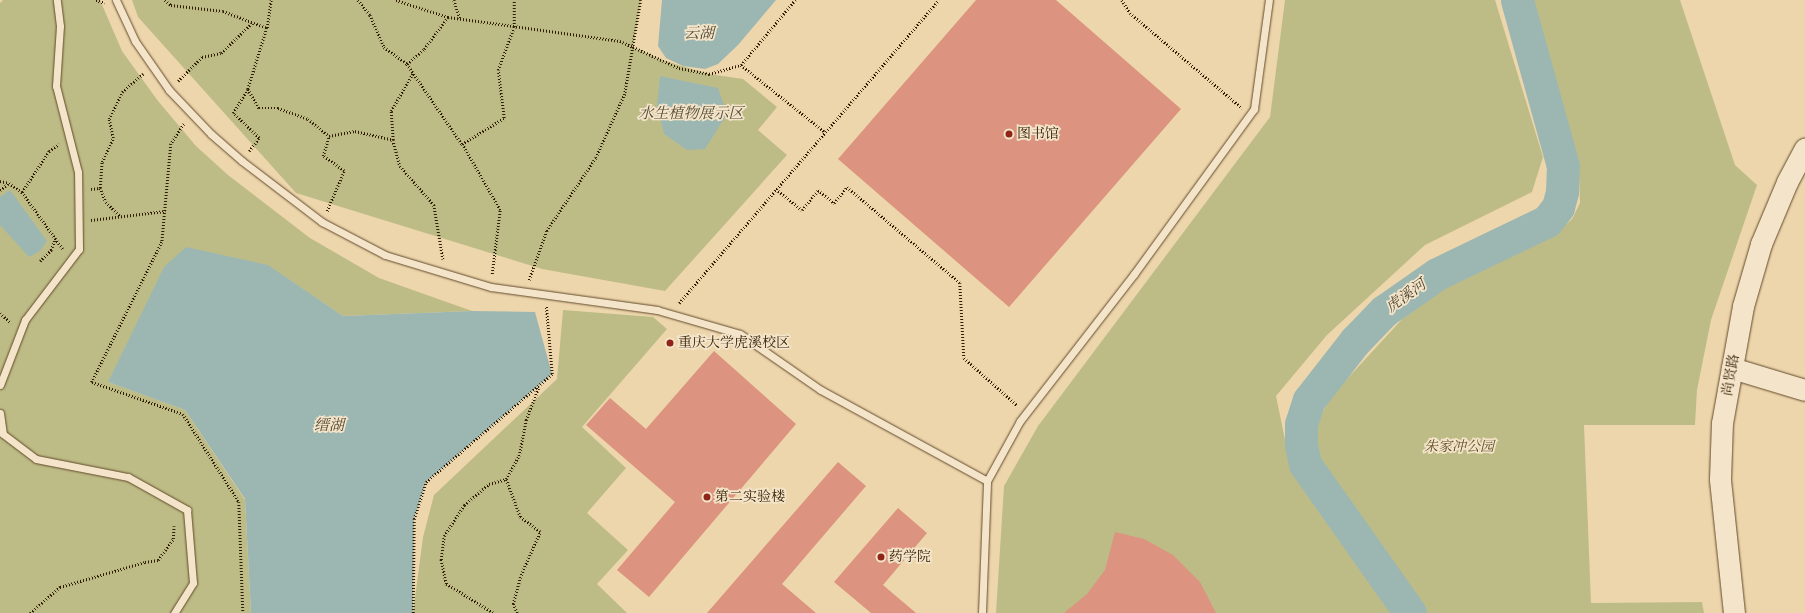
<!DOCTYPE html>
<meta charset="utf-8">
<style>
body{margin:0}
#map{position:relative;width:1805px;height:613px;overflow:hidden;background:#eed6ac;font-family:Cardo,"Noto Serif SC",serif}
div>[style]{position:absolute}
.green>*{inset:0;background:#bebc86}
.water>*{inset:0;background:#9cb7b2}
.river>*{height:33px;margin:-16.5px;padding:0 16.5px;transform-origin:16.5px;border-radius:16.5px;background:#9cb7b2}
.building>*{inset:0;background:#dc937f}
.path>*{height:2.5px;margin-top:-1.25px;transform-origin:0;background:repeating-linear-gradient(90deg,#321c00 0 1px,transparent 0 3px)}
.roads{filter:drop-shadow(0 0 1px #614a2b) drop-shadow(0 0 1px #614a2b)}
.lane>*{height:7px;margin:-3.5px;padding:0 3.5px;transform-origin:3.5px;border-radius:3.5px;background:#f4e4c9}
.secondary>*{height:21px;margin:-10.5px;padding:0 10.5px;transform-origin:10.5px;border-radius:10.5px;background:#f4e4c9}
.dots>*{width:11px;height:11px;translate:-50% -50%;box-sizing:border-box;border:2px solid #f4e4c9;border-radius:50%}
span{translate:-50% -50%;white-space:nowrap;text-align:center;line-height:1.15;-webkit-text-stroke:3.5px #f4e4c9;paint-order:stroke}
.poi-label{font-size:14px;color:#321c00}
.left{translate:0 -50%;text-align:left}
.street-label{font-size:14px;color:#321c00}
.park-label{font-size:14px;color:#5c4c28;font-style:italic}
.water-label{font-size:15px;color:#524a35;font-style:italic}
</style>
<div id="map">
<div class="green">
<div style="clip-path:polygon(3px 0,100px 0,122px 51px,158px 101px,196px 146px,228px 175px,310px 238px,379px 278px,472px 311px,343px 316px,267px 265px,108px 382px,185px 410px,245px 500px,251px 613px,0 613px,0 3px)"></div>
<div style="clip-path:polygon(132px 0,641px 0,633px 47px,665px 61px,709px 74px,743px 79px,777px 107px,758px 130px,787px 155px,665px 291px,542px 269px,296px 193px,138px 17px)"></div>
<div style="clip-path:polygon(1285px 0,1495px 0,1543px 157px,1532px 192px,1425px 245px,1327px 335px,1276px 396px,1288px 454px,1394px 613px,996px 613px,1004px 486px,1038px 426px,1270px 117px)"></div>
<div style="clip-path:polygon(1530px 0,1680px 0,1735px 165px,1757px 185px,1711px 320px,1697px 390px,1695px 425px,1584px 425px,1591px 603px,1702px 602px,1704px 613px,1420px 613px,1333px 487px,1320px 461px,1316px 444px,1318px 425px,1323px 411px,1335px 392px,1417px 303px,1444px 283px,1554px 235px,1572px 219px,1580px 203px,1579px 174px)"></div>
<div style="clip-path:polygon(563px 310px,653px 317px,667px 329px,582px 427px,626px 468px,587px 513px,628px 550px,597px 584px,627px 613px,413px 613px,423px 537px,434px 495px,557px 379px)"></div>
</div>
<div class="water">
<div style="clip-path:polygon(662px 0,776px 0,738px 45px,718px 64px,705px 69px,683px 66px,666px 58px,658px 46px)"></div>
<div style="clip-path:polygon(660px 76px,718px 88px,727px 114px,705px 149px,687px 150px,664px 134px,657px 105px)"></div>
<div style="clip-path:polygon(10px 190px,47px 241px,40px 251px,29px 257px,0 225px,0 197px)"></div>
<div style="clip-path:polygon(186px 247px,268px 265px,343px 316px,472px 311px,535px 312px,552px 374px,426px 482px,414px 519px,413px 613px,251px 613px,245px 499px,185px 410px,108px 382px,164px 267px)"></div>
</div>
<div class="river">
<div style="left:1410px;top:613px;width:182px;rotate:-125.2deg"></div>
<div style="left:1305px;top:464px;width:19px;rotate:-102deg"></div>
<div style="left:1301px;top:445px;width:21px;rotate:-90deg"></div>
<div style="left:1301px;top:424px;width:25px;rotate:-72deg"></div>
<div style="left:1309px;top:400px;width:75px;rotate:-52.1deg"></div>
<div style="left:1355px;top:341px;width:42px;rotate:-46deg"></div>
<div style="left:1384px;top:311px;width:65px;rotate:-34.9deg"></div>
<div style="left:1437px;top:274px;width:122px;rotate:-25.7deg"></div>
<div style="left:1547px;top:221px;width:18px;rotate:-52deg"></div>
<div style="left:1558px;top:207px;width:16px;rotate:-75deg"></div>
<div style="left:1562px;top:192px;width:26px;rotate:-88deg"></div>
<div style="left:1563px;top:166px;width:172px;rotate:-105.5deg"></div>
</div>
<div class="building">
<div style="clip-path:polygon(976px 0,1056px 0,1181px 109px,1009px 307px,838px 159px)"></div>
<div style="clip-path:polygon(714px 351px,796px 424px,649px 597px,617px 570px,675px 502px,586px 425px,610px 398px,646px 429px)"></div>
<div style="clip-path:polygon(838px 462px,866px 486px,782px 584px,816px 613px,707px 613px)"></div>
<div style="clip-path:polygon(898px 508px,927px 533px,883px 585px,916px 613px,871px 613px,834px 582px)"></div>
<div style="clip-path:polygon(1115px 532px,1144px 539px,1173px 555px,1200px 582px,1216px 613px,1064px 613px,1087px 594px,1105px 570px)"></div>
</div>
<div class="path">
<div style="left:96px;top:0;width:9px;rotate:18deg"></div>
<div style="left:165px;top:0;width:8px;rotate:40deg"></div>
<div style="left:171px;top:5px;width:52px;rotate:6.6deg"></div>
<div style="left:223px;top:11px;width:47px;rotate:21.1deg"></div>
<div style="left:267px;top:28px;width:64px;rotate:107.3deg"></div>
<div style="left:358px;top:0;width:19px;rotate:51deg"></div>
<div style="left:370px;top:15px;width:35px;rotate:66deg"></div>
<div style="left:384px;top:47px;width:29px;rotate:36deg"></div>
<div style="left:407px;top:64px;width:97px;rotate:55.5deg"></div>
<div style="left:396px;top:0;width:55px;rotate:18.1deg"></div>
<div style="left:448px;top:17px;width:174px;rotate:7.9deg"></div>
<div style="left:620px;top:41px;width:14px;rotate:25deg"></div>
<div style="left:633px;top:47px;width:48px;rotate:99.7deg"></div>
<div style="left:625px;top:94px;width:70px;rotate:114.4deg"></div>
<div style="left:596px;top:158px;width:88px;rotate:123.9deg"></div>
<div style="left:547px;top:231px;width:53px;rotate:109.8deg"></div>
<div style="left:454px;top:0;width:19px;rotate:72deg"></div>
<div style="left:641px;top:0;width:48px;rotate:99.7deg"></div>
<div style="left:633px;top:47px;width:51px;rotate:24.5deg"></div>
<div style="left:679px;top:68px;width:31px;rotate:11deg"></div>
<div style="left:709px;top:74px;width:33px;rotate:-16deg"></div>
<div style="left:741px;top:65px;width:85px;rotate:-50.3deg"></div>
<div style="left:1122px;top:0;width:15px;rotate:58deg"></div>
<div style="left:1130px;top:13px;width:147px;rotate:40.3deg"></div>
<div style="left:267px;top:28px;width:28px;rotate:-82deg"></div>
<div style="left:407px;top:64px;width:23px;rotate:-41deg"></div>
<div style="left:424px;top:49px;width:40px;rotate:-53deg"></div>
<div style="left:741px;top:65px;width:107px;rotate:38.6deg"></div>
<div style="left:178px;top:81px;width:34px;rotate:-45deg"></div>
<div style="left:202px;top:57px;width:19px;rotate:-12deg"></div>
<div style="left:221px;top:53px;width:43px;rotate:-44.1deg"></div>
<div style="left:184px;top:124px;width:24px;rotate:123deg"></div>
<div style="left:171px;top:144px;width:98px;rotate:95.2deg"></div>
<div style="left:162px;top:242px;width:157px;rotate:116.6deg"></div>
<div style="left:92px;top:382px;width:96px;rotate:19.4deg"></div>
<div style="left:183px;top:414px;width:104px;rotate:57.5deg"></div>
<div style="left:239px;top:502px;width:111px;rotate:87.9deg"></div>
<div style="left:393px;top:140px;width:29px;rotate:-94deg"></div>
<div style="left:391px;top:111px;width:44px;rotate:-59.9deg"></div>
<div style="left:249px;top:151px;width:16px;rotate:-52deg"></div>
<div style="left:259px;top:138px;width:36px;rotate:-136deg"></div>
<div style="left:233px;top:113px;width:28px;rotate:-58deg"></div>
<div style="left:248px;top:89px;width:22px;rotate:60deg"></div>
<div style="left:259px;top:108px;width:19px"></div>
<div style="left:278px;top:108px;width:32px;rotate:20deg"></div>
<div style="left:308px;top:119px;width:27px;rotate:39deg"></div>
<div style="left:329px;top:136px;width:26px;rotate:-11deg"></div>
<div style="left:355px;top:131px;width:39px;rotate:13deg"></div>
<div style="left:393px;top:140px;width:27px;rotate:75deg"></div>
<div style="left:400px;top:166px;width:52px;rotate:48.9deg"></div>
<div style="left:434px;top:205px;width:55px;rotate:80.5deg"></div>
<div style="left:0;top:181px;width:9px;rotate:13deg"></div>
<div style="left:9px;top:183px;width:16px;rotate:35deg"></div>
<div style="left:22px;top:192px;width:70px;rotate:54.3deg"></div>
<div style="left:100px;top:188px;width:15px;rotate:67deg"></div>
<div style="left:106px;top:202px;width:20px;rotate:45deg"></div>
<div style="left:91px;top:189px;width:9px;rotate:-6deg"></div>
<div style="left:100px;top:188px;width:26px;rotate:-86deg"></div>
<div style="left:102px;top:162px;width:26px;rotate:-65deg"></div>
<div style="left:113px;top:138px;width:19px;rotate:-102deg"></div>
<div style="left:109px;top:119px;width:30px;rotate:-64deg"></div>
<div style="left:122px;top:92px;width:28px;rotate:-41deg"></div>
<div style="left:776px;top:189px;width:33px;rotate:39deg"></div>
<div style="left:802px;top:210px;width:26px;rotate:-51deg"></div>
<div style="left:818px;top:190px;width:21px;rotate:39deg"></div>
<div style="left:834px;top:203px;width:21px;rotate:-51deg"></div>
<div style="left:847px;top:187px;width:148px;rotate:40.3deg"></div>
<div style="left:960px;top:283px;width:75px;rotate:86.9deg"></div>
<div style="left:964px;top:358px;width:71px;rotate:41.6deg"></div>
<div style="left:0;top:190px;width:11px;rotate:-38deg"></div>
<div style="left:22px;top:192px;width:49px;rotate:-56.6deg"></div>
<div style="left:49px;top:151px;width:12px;rotate:-35deg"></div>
<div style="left:327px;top:211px;width:43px;rotate:-67deg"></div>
<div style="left:344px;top:171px;width:26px;rotate:-144deg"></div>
<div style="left:323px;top:156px;width:21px;rotate:-73deg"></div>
<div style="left:91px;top:220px;width:75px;rotate:-6.9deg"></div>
<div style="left:40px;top:261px;width:16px;rotate:-45deg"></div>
<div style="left:51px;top:250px;width:12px;rotate:-70deg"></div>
<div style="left:492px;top:274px;width:64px;rotate:-82.9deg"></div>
<div style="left:500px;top:210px;width:76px;rotate:-119.9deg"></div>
<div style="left:462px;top:144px;width:49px;rotate:-31.8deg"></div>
<div style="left:504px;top:118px;width:48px;rotate:-97.1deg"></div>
<div style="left:498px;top:70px;width:46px;rotate:-69.6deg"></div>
<div style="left:514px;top:27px;width:27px;rotate:-90deg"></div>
<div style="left:679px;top:303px;width:399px;rotate:-49.4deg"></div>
<div style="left:0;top:313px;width:15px;rotate:42deg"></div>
<div style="left:30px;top:613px;width:40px;rotate:-41deg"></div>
<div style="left:60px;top:587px;width:89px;rotate:-16.4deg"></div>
<div style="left:145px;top:562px;width:13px;rotate:-9deg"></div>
<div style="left:158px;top:560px;width:26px;rotate:-54deg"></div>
<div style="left:173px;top:539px;width:13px;rotate:-86deg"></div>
<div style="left:413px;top:613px;width:94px;rotate:-89.4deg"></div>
<div style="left:414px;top:519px;width:39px;rotate:-72deg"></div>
<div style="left:426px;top:482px;width:166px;rotate:-40.6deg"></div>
<div style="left:552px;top:374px;width:68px;rotate:-95deg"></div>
<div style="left:493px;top:613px;width:55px;rotate:-148.3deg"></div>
<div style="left:446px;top:584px;width:25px;rotate:-102deg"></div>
<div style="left:441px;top:560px;width:24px;rotate:-83deg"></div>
<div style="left:444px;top:536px;width:37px;rotate:-57deg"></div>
<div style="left:464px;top:505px;width:33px;rotate:-40deg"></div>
<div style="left:489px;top:484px;width:18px;rotate:-16deg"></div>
<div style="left:517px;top:613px;width:10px;rotate:-114deg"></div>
<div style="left:513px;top:604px;width:30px;rotate:-75deg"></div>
<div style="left:521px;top:575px;width:47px;rotate:-66.2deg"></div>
<div style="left:540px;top:532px;width:25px;rotate:-143deg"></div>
<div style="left:520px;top:517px;width:40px;rotate:-110.2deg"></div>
<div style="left:506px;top:479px;width:26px;rotate:-61deg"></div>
<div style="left:519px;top:456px;width:37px;rotate:-79deg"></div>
<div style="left:526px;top:420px;width:36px;rotate:-69deg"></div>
</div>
<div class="roads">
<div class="lane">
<div style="left:116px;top:0;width:45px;rotate:65.1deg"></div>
<div style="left:135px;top:41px;width:60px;rotate:55.2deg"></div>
<div style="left:169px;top:90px;width:61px;rotate:46.3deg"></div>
<div style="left:211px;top:134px;width:41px;rotate:41.1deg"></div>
<div style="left:242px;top:161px;width:101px;rotate:37.3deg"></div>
<div style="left:322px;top:222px;width:71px;rotate:27.6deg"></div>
<div style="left:385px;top:255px;width:111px;rotate:16.8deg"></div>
<div style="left:491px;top:287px;width:168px;rotate:7.9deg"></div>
<div style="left:657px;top:310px;width:86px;rotate:16.1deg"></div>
<div style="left:740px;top:334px;width:98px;rotate:34.7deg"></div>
<div style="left:821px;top:390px;width:189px;rotate:28.7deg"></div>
<div style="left:0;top:385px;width:70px;rotate:-69deg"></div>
<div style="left:25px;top:320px;width:89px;rotate:-52.7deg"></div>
<div style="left:79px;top:249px;width:77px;rotate:-90.7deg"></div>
<div style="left:78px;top:172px;width:89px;rotate:-104.3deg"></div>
<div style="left:56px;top:86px;width:60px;rotate:-86.2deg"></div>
<div style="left:60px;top:26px;width:26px;rotate:-97deg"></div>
<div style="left:0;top:413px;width:21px;rotate:82deg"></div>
<div style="left:3px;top:434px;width:41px;rotate:37.1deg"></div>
<div style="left:36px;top:459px;width:94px;rotate:11.1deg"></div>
<div style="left:128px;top:477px;width:68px;rotate:29.2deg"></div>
<div style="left:187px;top:510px;width:73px;rotate:85.3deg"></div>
<div style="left:193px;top:583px;width:36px;rotate:122deg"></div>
<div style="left:982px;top:613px;width:132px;rotate:-87.8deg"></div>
<div style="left:987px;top:481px;width:68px;rotate:-61.2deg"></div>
<div style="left:1020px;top:421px;width:186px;rotate:-52.2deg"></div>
<div style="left:1134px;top:274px;width:204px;rotate:-54deg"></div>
<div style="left:1254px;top:109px;width:110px;rotate:-82.2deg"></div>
</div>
<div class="secondary">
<div style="left:1732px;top:368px;width:76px;rotate:16.8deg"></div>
<div style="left:1734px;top:613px;width:135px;rotate:-96deg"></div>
<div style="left:1720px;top:479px;width:56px;rotate:-88deg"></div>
<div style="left:1722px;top:423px;width:119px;rotate:-79.8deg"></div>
<div style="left:1743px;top:306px;width:65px;rotate:-73.8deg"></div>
<div style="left:1761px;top:244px;width:67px;rotate:-67.2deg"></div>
<div style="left:1787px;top:182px;width:38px;rotate:-62deg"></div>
</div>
</div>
<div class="dots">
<div style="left:1009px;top:134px;background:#8f2418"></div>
<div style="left:670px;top:343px;background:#8f2418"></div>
<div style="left:707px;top:497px;background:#8f2418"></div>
<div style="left:881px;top:557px;background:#8f2418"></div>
</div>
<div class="poi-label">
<span class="left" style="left:1017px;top:134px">图书馆</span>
<span class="left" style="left:678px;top:343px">重庆大学虎溪校区</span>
<span class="left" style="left:715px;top:497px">第二实验楼</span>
<span class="left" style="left:889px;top:557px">药学院</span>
</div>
<div class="street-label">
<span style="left:1731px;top:375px;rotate:-80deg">尚贤路</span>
</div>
<div class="park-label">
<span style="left:1459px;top:447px">朱家冲公园</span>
</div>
<div class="water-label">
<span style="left:699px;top:34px">云湖</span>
<span style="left:691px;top:114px">水生植物展示区</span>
<span style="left:1406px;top:296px;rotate:-36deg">虎溪河</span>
<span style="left:329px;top:426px">缙湖</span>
</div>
</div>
